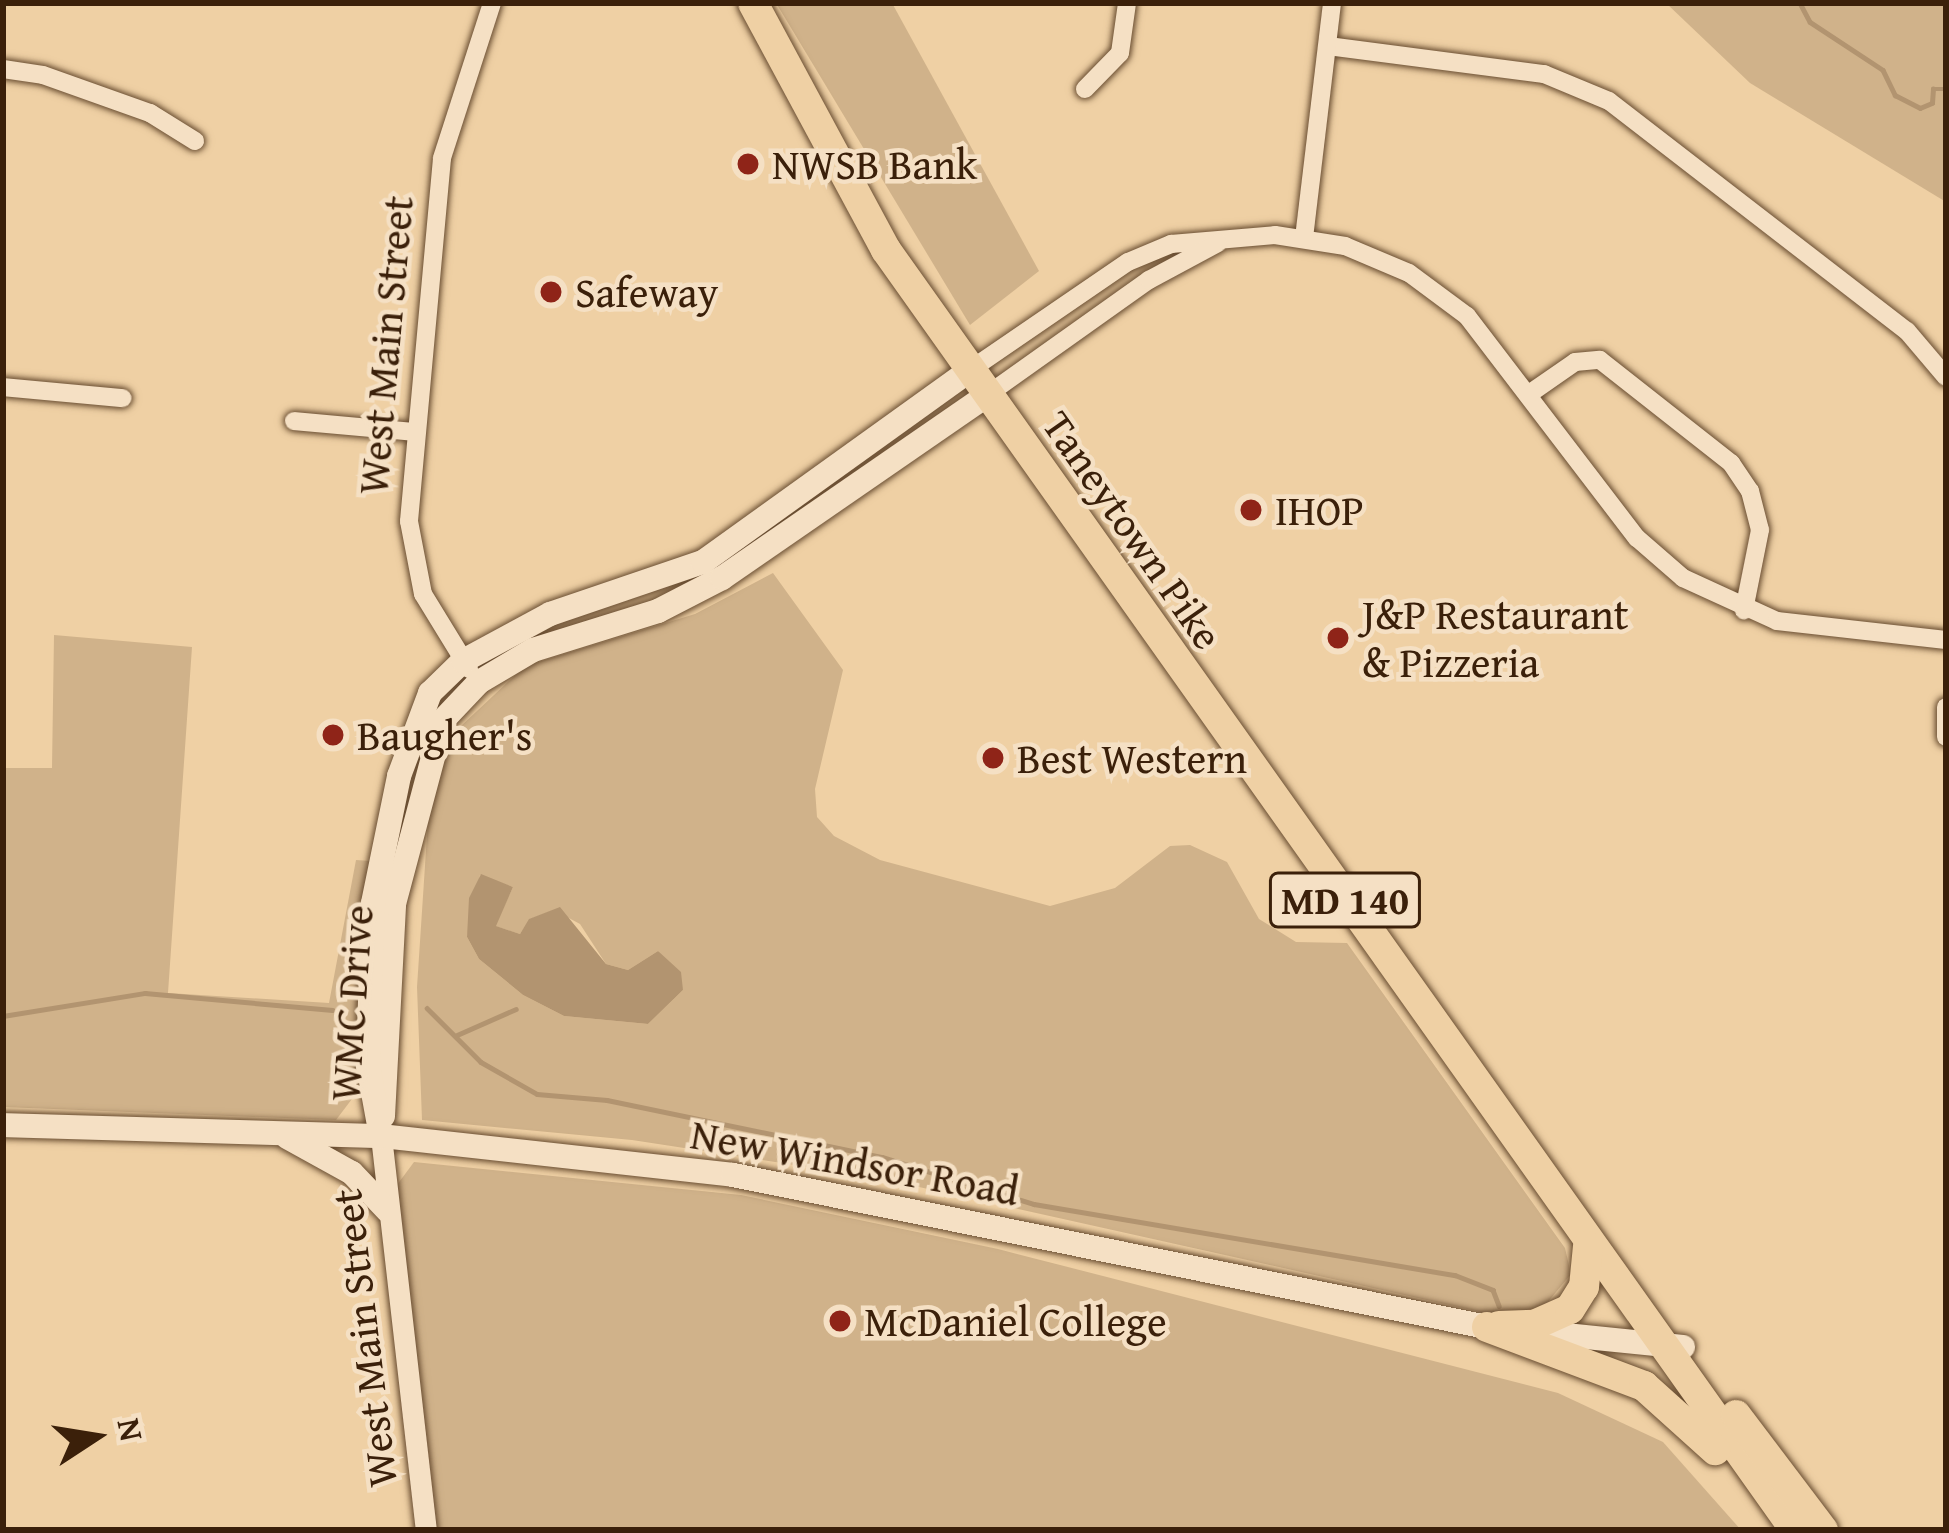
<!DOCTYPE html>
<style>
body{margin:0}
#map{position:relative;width:1949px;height:1533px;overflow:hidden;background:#efd0a4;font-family:"Gentium Book Plus",serif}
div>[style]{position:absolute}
.green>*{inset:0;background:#d0b28a}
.water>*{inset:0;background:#b29470}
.stream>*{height:4.5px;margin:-2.25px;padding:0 2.25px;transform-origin:2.25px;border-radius:2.25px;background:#b29470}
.roads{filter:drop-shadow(0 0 3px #684c30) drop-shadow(0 0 3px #684c30)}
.minor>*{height:18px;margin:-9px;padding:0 9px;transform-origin:9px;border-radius:9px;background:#f5e0c4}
.tertiary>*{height:21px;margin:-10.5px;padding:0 10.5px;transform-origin:10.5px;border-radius:10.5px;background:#f5e0c4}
.secondary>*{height:24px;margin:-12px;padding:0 12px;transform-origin:12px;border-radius:12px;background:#f5e0c4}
.trunk>*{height:30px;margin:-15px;padding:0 15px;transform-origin:15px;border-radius:15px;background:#efd0a4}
.dots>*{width:33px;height:33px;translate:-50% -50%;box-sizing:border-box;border:6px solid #f5e0c4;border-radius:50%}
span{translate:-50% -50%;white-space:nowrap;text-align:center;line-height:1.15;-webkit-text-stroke:9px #f5e0c4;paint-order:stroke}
.shield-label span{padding:3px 9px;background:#f5e0c4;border:3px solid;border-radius:9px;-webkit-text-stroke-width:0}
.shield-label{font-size:39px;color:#3b200a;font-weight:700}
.poi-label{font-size:42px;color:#3b200a}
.left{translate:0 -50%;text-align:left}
.street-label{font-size:42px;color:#3b200a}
.frame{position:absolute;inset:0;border:6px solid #3b200a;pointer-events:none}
.north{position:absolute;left:36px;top:1377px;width:120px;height:120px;-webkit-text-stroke:9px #f5e0c4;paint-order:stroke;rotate:78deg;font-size:33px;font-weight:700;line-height:48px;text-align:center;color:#3b200a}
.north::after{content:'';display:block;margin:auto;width:42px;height:54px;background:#3b200a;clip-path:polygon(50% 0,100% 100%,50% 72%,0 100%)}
</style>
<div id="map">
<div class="green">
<div style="clip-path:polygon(776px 3px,892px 3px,1039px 271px,970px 325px)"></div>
<div style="clip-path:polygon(1666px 3px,1946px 3px,1946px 202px,1750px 83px)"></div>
<div style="clip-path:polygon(evenodd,773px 573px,843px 670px,815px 789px,817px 817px,834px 836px,880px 860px,1050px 906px,1115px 888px,1170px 846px,1190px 845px,1227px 862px,1259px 919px,1296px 942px,1347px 943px,1565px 1248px,1571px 1274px,1537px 1315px,1508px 1318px,874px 1177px,632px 1140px,422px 1120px,417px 987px,428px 820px,441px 764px,461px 726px,525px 666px,695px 614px,773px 573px,480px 875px,513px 887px,495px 926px,520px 934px,530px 919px,554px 910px,580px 924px,606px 964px,628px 970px,658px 951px,683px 990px,648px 1024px,564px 1016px,523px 995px,479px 959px,467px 937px,480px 875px)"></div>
<div style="clip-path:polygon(54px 635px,192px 647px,168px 993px,329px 1003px,356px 860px,370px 861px,358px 1091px,336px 1120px,3px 1107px,3px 768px,52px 768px)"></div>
<div style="clip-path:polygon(414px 1162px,741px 1195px,998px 1249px,1558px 1393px,1663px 1442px,1741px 1530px,425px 1530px,391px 1193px)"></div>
</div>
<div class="water">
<div style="clip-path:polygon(481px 874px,513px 887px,496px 926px,520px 934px,529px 919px,560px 907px,606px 964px,628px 970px,658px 951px,681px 972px,683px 990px,648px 1024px,564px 1016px,523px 995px,479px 959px,467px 937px,469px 898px)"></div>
</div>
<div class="stream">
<div style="left:1800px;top:3px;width:21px;rotate:62deg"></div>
<div style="left:1810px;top:22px;width:87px;rotate:33.3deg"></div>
<div style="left:1883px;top:70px;width:28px;rotate:64deg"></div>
<div style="left:1895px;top:95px;width:28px;rotate:27deg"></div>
<div style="left:1920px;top:108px;width:13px;rotate:-23deg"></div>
<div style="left:1932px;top:103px;width:14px;rotate:-86deg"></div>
<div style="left:1933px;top:89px;width:13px"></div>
<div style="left:427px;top:1008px;width:76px;rotate:45deg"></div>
<div style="left:481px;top:1062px;width:64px;rotate:29.7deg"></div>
<div style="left:537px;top:1094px;width:70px;rotate:4.9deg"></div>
<div style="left:607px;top:1100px;width:281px;rotate:11.7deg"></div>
<div style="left:882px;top:1157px;width:159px;rotate:17.2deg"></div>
<div style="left:1034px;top:1204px;width:427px;rotate:9.6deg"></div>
<div style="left:1455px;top:1275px;width:41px;rotate:21.5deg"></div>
<div style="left:1493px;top:1290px;width:17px;rotate:69deg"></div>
<div style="left:3px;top:1016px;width:144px;rotate:-9.2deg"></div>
<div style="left:145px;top:993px;width:188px;rotate:5.2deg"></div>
<div style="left:457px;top:1035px;width:64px;rotate:-23.8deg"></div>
</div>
<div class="roads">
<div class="minor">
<div style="left:1328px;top:46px;width:218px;rotate:7.4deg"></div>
<div style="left:1544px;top:74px;width:70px;rotate:22.6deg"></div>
<div style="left:1609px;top:101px;width:376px;rotate:37.7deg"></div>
<div style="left:1907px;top:331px;width:60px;rotate:49.7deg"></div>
<div style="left:3px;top:69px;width:40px;rotate:8.5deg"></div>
<div style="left:43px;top:75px;width:114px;rotate:19.6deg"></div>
<div style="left:150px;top:113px;width:53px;rotate:31.9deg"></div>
<div style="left:1085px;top:89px;width:50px;rotate:-45.8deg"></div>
<div style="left:1120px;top:53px;width:50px;rotate:-82deg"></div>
<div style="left:1304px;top:238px;width:237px;rotate:-83.2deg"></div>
<div style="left:970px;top:370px;width:191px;rotate:-34.4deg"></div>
<div style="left:1128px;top:262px;width:47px;rotate:-22.7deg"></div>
<div style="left:1171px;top:244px;width:104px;rotate:-4.9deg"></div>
<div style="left:1275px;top:235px;width:71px;rotate:8.9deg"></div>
<div style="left:1345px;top:246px;width:69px;rotate:22.9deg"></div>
<div style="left:1409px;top:273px;width:72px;rotate:36.6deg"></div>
<div style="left:1467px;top:316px;width:280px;rotate:52.6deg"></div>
<div style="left:1637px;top:538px;width:61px;rotate:41deg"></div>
<div style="left:1683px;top:578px;width:103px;rotate:24.6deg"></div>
<div style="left:1777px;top:621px;width:170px;rotate:6.4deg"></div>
<div style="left:3px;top:387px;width:120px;rotate:5.3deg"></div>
<div style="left:1529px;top:394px;width:56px;rotate:-34.8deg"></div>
<div style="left:1575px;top:362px;width:25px;rotate:-5deg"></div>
<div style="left:1600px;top:360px;width:167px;rotate:38.2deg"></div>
<div style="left:1731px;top:463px;width:34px;rotate:56deg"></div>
<div style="left:1750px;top:491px;width:40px;rotate:75.6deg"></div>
<div style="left:1760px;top:530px;width:82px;rotate:101.3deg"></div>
<div style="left:987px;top:395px;width:199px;rotate:-35.4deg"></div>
<div style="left:1149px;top:280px;width:78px;rotate:-28.2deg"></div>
<div style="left:294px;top:421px;width:122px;rotate:5.2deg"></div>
<div style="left:469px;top:669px;width:88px;rotate:-121.5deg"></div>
<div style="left:423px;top:594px;width:74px;rotate:-100.9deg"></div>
<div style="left:409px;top:521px;width:364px;rotate:-84.8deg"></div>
<div style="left:442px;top:158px;width:163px;rotate:-72.1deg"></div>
<div style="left:1946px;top:707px;width:30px;rotate:90deg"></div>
</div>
<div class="tertiary">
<div style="left:381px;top:1136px;width:397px;rotate:83.5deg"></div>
</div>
<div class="secondary">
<div style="left:383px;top:1116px;width:212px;rotate:-87deg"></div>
<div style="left:394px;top:904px;width:190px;rotate:-75.1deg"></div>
<div style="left:443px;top:720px;width:52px;rotate:-46.5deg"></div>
<div style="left:479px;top:682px;width:63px;rotate:-30.7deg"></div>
<div style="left:533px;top:650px;width:131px;rotate:-17.3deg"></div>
<div style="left:658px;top:611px;width:72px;rotate:-27.3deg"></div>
<div style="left:722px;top:578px;width:322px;rotate:-34.6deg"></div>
<div style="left:3px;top:1125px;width:378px;rotate:1.7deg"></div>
<div style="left:381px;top:1136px;width:354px;rotate:6.3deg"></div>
<div style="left:733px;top:1175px;width:769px;rotate:11.4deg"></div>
<div style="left:1487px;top:1327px;width:197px;rotate:5.8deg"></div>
<div style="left:381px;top:1136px;width:72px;rotate:-100.4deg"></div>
<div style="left:368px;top:1065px;width:162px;rotate:-88.2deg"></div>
<div style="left:373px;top:903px;width:130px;rotate:-78.4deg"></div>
<div style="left:399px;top:776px;width:89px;rotate:-69.5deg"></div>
<div style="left:430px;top:693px;width:46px;rotate:-44.1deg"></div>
<div style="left:463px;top:661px;width:99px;rotate:-28.4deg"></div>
<div style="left:550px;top:614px;width:162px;rotate:-18.8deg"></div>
<div style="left:703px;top:562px;width:329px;rotate:-35.7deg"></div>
<div style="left:287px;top:1137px;width:74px;rotate:29deg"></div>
<div style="left:352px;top:1173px;width:52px;rotate:46.5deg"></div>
</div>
<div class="trunk">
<div style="left:753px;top:3px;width:281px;rotate:61.7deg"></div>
<div style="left:886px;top:250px;width:1570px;rotate:54.62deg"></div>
<div style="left:1499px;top:1326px;width:35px;rotate:-2deg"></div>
<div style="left:1534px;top:1325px;width:39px;rotate:-24deg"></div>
<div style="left:1570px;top:1309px;width:26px;rotate:-58deg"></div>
<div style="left:1584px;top:1287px;width:41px;rotate:-84.4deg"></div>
<div style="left:1487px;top:1327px;width:168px;rotate:20.6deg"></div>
<div style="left:1644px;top:1386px;width:96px;rotate:42deg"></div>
<div style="left:1736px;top:1415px;width:144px;rotate:52.9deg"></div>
</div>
</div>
<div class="dots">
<div style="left:748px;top:164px;background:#8f2418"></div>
<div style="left:551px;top:292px;background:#8f2418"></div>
<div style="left:1251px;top:510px;background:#8f2418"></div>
<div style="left:1338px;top:638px;background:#8f2418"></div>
<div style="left:333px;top:735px;background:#8f2418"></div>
<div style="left:993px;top:758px;background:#8f2418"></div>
<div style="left:840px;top:1321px;background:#8f2418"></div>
</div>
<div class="shield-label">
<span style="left:1345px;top:900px">MD 140</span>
</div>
<div class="poi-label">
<span class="left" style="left:772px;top:164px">NWSB Bank</span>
<span class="left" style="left:575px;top:292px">Safeway</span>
<span class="left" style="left:1275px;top:510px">IHOP</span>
<span class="left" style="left:1362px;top:638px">J&amp;P Restaurant<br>&amp; Pizzeria</span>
<span class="left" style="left:357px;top:735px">Baugher's</span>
<span class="left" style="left:1017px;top:758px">Best Western</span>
<span class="left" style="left:864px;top:1321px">McDaniel College</span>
</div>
<div class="street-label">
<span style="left:385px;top:345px;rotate:-85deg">West Main Street</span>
<span style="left:1133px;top:530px;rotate:55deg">Taneytown Pike</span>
<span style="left:351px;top:1003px;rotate:-86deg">WMC Drive</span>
<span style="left:855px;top:1162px;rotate:10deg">New Windsor Road</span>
<span style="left:364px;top:1338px;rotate:-97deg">West Main Street</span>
</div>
<div class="frame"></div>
<div class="north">N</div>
</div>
